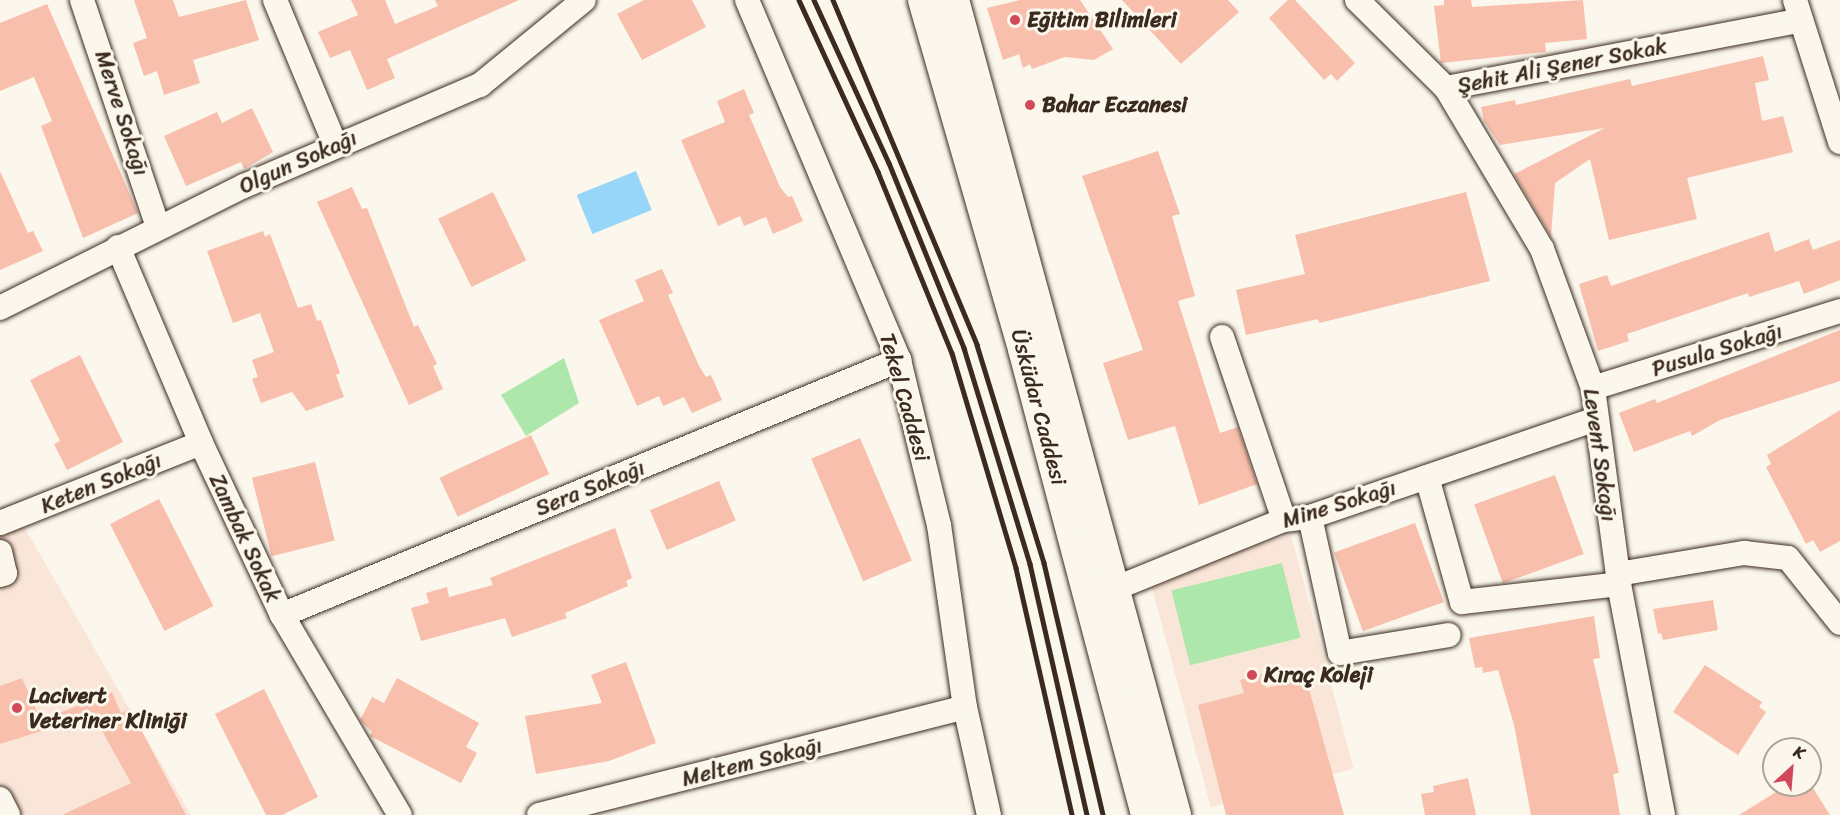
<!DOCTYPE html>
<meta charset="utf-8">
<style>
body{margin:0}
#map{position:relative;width:1840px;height:815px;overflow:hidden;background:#fbf7ec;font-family:Sriracha,sans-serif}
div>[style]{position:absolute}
.built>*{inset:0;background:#fae6d9;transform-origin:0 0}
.green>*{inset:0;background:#aee7ab;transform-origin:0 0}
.water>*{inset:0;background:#98d6f9;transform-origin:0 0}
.building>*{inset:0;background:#f7bfac;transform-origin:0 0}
.roads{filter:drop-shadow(0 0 2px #3b2a1e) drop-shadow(0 0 2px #3b2a1e)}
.minor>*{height:24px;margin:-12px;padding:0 12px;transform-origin:12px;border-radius:12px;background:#fbf7ec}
.major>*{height:32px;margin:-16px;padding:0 16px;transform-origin:16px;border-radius:16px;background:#fbf7ec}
.rail>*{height:4.5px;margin:-2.25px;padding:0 2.25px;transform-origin:2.25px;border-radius:2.25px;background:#3b2a1e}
.dots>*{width:16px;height:16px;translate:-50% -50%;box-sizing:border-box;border:3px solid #fbf7ec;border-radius:50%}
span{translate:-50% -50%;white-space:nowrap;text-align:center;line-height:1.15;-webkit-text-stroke:6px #fbf7ec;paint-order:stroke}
.poi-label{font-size:22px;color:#3b2a1e;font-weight:700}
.left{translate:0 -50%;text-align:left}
.street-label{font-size:22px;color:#3b2a1e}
.north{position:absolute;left:1762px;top:737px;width:60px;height:60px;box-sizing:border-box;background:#fbf7ec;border:2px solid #aea59a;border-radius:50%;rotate:26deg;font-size:16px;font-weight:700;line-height:24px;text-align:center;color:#3b2a1e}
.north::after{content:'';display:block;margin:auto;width:21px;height:27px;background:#d1495b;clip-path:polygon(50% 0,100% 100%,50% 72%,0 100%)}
</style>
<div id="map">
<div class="built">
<div style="clip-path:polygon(23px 525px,191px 815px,0 815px,0 536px)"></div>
<div style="left:1291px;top:535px;width:242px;height:148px;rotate:75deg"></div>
</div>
<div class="green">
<div style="clip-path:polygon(564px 358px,579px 403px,526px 436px,501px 395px)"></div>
<div style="left:1282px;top:563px;width:77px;height:114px;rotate:76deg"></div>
</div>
<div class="water">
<div style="left:636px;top:171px;width:42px;height:64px;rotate:68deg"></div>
</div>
<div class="building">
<div style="clip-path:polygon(134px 0,173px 0,179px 17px,246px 0,259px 40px,193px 60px,200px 83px,164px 95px,157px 71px,144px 76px,133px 43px,147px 38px)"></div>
<div style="clip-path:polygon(351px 0,385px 0,395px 24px,438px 6px,435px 0,519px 0,387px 59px,395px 78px,367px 90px,350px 50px,330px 58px,318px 32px,358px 15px)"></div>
<div style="clip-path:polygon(644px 0,692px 0,706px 27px,642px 60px,617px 14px)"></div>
<div style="clip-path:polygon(1020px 0,1080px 0,1113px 49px,1094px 60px,1065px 57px,1032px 69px,1030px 64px,1023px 68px,1019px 54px,1003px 60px,987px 8px)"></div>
<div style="clip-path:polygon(1122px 0,1228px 0,1239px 12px,1181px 64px)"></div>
<div style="clip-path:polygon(1288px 0,1295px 0,1355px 63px,1337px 81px,1331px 74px,1324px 80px,1269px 18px)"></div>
<div style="clip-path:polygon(1444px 0,1471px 0,1472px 7px,1583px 0,1587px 39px,1545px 43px,1546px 52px,1441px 63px,1434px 6px,1444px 5px)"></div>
<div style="clip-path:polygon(47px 4px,138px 213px,83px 238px,41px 126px,52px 121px,34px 77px,0 91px,0 23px)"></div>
<div style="clip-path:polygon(1763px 56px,1769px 80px,1755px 83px,1762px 121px,1783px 116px,1793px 152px,1687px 178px,1697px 219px,1609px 240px,1590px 159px,1555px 183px,1551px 237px,1514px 174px,1605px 128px,1500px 145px,1484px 121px,1481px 107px,1515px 100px,1516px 105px,1630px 79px,1632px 86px)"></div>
<div style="clip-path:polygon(744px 89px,754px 113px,749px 115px,780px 187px,788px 197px,792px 196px,803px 221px,773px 234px,766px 217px,744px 226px,740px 216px,718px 226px,681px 140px,725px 122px,717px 101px)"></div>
<div style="clip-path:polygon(252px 108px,273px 152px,244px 169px,241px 162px,186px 186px,164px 136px,217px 112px,222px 123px)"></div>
<div style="clip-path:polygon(1158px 151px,1180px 214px,1172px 216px,1195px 296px,1178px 301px,1220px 433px,1238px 427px,1257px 484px,1199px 505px,1175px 426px,1128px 440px,1103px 363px,1143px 350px,1082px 176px)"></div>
<div style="clip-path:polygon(0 171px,28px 233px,33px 231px,43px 251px,0 270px)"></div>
<div style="clip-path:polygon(352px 187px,362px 209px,367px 208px,414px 327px,418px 325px,437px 364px,433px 366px,443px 389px,409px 405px,317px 202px)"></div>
<div style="left:493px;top:192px;width:76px;height:61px;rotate:64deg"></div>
<div style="clip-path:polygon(1466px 192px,1490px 281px,1319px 323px,1318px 319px,1246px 335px,1236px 290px,1305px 274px,1295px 235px)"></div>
<div style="clip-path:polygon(263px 231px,265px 237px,270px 234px,298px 308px,311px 304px,317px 321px,321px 320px,340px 373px,336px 375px,344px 397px,306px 411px,292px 392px,261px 403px,252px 379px,258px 377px,252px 360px,274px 352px,260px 313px,233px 323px,207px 251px)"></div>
<div style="clip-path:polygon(1769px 232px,1775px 252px,1809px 239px,1813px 250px,1840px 240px,1840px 280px,1804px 294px,1799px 281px,1749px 297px,1748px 293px,1627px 334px,1629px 341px,1598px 351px,1579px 284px,1607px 275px,1611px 286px)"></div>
<div style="clip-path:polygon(662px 269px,673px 293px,668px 295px,699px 366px,706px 377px,711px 375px,722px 400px,692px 413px,684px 397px,663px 406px,659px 396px,637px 406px,599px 320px,644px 301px,635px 280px)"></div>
<div style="clip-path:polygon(1840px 330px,1840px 381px,1720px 420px,1692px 436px,1690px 431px,1634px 452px,1619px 413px,1655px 399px,1657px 403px)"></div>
<div style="clip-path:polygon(80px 355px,123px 442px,67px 470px,54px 444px,60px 441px,30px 380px)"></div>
<div style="clip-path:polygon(1840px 410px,1840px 541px,1820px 552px,1813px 540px,1806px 544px,1766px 467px,1771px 464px,1767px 455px)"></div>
<div style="left:531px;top:435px;width:43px;height:101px;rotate:65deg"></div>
<div style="left:860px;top:438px;width:133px;height:53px;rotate:67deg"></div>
<div style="left:315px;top:462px;width:81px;height:65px;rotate:76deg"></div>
<div style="left:1555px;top:475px;width:84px;height:86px;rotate:70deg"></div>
<div style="left:719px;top:481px;width:43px;height:75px;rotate:67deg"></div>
<div style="left:159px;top:499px;width:120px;height:55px;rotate:63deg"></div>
<div style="left:1415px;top:523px;width:84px;height:86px;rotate:70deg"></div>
<div style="clip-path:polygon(615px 528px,632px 578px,626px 581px,628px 586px,565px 613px,567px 618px,512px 637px,505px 618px,421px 641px,411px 608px,429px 603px,426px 593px,447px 587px,449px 597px,493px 585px,490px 578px)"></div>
<div style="clip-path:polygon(1713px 600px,1718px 630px,1663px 640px,1661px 633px,1658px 634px,1653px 609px)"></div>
<div style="clip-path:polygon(1594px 616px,1600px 658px,1593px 659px,1619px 773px,1613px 774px,1620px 815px,1531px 815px,1514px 725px,1498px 670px,1483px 673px,1482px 667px,1475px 668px,1469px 638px)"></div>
<div style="clip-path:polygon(626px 662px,656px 743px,609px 761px,536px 774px,525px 716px,602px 703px,591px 675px)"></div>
<div style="clip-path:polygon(1705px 665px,1762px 702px,1759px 707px,1766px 712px,1738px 755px,1673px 712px)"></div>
<div style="clip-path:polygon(1262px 674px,1266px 688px,1306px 678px,1344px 815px,1226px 815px,1198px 705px,1244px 693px,1240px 680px)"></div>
<div style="clip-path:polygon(22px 678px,45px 730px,0 744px,0 686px)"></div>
<div style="clip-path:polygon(397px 678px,479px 723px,466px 747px,477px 753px,461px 783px,370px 736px,372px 732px,360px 720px,372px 697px,384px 703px)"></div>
<div style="clip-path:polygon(264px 689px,318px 797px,282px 815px,266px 815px,215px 714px)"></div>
<div style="clip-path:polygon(112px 692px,121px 713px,130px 709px,186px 815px,62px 815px,131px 783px,96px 720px,67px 732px,59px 713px)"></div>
<div style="clip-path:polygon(1468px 778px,1476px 815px,1425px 815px,1421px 794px,1434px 792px,1433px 786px)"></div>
<div style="clip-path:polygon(1787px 785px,1811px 785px,1830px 815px,1739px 815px)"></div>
</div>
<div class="roads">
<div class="minor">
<div style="left:82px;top:0;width:239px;rotate:71.5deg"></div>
<div style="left:275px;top:0;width:156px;rotate:67.4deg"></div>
<div style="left:747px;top:0;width:391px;rotate:67.1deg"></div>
<div style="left:899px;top:360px;width:170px;rotate:76.4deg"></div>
<div style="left:939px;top:525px;width:184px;rotate:81.9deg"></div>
<div style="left:965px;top:707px;width:111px;rotate:77.5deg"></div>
<div style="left:1357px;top:0;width:125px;rotate:44.7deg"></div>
<div style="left:1446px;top:88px;width:361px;rotate:-10.8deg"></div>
<div style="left:1795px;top:0;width:149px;rotate:72.4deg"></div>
<div style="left:1446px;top:88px;width:187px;rotate:59.2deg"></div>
<div style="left:1542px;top:249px;width:148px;rotate:69.9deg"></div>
<div style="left:1593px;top:388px;width:198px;rotate:82.4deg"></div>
<div style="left:1619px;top:584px;width:235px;rotate:79.2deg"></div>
<div style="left:118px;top:247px;width:213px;rotate:67deg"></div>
<div style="left:201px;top:443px;width:190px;rotate:64.8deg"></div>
<div style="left:282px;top:615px;width:232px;rotate:59.5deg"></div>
<div style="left:0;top:308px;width:273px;rotate:-26.6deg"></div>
<div style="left:244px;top:186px;width:257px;rotate:-23.2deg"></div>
<div style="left:480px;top:85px;width:134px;rotate:-39.3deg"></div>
<div style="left:1222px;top:337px;width:193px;rotate:71.3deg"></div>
<div style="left:1593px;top:388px;width:259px;rotate:-17.3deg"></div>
<div style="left:1427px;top:477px;width:130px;rotate:74.4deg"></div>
<div style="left:1462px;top:602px;width:158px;rotate:-6.5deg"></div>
<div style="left:1310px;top:517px;width:139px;rotate:77.6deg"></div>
<div style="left:1340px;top:653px;width:110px;rotate:-9.4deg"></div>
<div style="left:0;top:523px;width:216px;rotate:-21.7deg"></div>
<div style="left:0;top:552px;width:22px;rotate:77deg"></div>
<div style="left:5px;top:573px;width:5px;rotate:158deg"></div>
<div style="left:1618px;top:574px;width:128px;rotate:-9.5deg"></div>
<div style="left:1744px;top:553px;width:44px;rotate:6.5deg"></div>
<div style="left:1788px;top:558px;width:83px;rotate:51.3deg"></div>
<div style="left:1099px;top:595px;width:200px;rotate:-22.1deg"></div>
<div style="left:1284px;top:520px;width:26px;rotate:-7deg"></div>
<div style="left:1310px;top:517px;width:300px;rotate:-18.9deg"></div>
<div style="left:282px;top:615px;width:668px;rotate:-22.45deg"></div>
<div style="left:0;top:799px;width:18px;rotate:63deg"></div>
<div style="left:539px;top:815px;width:439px;rotate:-14.2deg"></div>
</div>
<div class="major">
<div style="left:924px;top:0;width:363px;rotate:74deg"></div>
<div style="left:1024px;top:349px;width:482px;rotate:75.2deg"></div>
<div style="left:953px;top:0;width:845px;rotate:74.76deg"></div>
</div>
</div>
<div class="rail">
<div style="left:799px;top:0;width:189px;rotate:65.3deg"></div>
<div style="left:878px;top:172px;width:196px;rotate:67.8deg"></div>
<div style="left:952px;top:353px;width:224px;rotate:73.4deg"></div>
<div style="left:1016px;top:568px;width:253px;rotate:77.2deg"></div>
<div style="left:814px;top:0;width:179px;rotate:65.3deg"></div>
<div style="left:889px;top:163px;width:200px;rotate:67.9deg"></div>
<div style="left:964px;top:348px;width:226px;rotate:73deg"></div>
<div style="left:1030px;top:564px;width:257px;rotate:77.2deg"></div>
<div style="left:833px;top:0;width:374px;rotate:67.3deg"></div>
<div style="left:977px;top:345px;width:228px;rotate:72.9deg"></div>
<div style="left:1044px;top:563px;width:259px;rotate:76.8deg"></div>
</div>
<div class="dots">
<div style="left:1015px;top:20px;background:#d1495b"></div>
<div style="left:1030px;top:105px;background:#d1495b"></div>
<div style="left:1252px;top:675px;background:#d1495b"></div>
<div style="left:17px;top:708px;background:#d1495b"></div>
</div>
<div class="poi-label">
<span class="left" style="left:1027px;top:20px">Eğitim Bilimleri</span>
<span class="left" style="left:1042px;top:105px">Bahar Eczanesi</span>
<span class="left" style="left:1264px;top:675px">Kıraç Koleji</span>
<span class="left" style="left:29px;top:708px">Lacivert<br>Veteriner Kliniği</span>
</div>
<div class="street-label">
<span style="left:1562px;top:66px;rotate:-11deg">Şehit Ali Şener Sokak</span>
<span style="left:122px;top:113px;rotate:72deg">Merve Sokağı</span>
<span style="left:298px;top:162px;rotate:-24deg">Olgun Sokağı</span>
<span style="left:1717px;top:350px;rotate:-17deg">Pusula Sokağı</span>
<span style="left:905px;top:397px;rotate:74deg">Tekel Caddesi</span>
<span style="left:1039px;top:407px;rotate:75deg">Üsküdar Caddesi</span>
<span style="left:1600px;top:455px;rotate:82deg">Levent Sokağı</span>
<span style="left:101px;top:483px;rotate:-22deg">Keten Sokağı</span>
<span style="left:590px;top:488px;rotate:-22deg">Sera Sokağı</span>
<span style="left:1339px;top:504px;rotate:-17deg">Mine Sokağı</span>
<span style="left:245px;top:538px;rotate:65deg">Zambak Sokak</span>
<span style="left:752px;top:762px;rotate:-14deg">Meltem Sokağı</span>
</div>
<div class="north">K</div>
</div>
